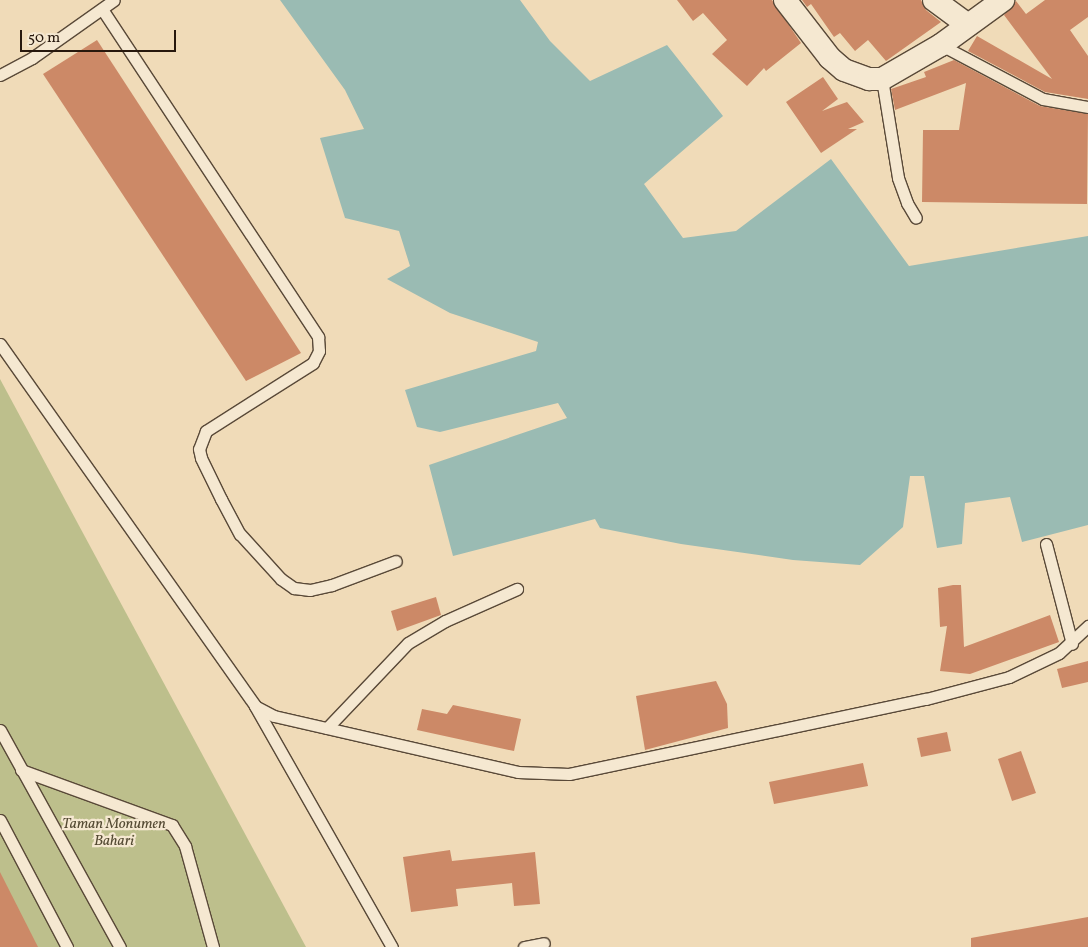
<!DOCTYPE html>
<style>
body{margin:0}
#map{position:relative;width:1088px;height:947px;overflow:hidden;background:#f0dbb8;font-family:Vollkorn,serif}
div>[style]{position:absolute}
.green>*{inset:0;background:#bdbf8c}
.water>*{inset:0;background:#9abbb3}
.building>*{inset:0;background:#cc8967}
.roads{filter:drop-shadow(1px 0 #594938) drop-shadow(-1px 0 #594938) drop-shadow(0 1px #594938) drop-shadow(0 -1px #594938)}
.lane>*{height:11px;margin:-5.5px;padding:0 5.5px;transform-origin:5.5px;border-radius:5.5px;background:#f5e8d1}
.street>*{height:22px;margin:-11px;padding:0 11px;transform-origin:11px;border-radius:11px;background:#f5e8d1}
span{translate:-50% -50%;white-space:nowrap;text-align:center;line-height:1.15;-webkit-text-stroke:4.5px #f5e8d1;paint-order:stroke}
.park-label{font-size:15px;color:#544a33;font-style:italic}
.scale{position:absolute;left:20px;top:30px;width:156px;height:22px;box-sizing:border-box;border:2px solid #27180d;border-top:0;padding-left:6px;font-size:15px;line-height:18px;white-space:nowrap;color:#27180d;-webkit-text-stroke:4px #f5e8d1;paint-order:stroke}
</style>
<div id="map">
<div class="green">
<div style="clip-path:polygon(0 379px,306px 947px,0 947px)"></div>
</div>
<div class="water">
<div style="clip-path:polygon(280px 0,520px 0,550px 41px,590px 81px,667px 45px,723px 116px,644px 184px,683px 238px,736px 231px,831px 159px,909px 266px,1088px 236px,1088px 525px,1022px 542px,1010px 497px,965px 503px,962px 544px,937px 548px,924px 476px,910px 476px,903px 527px,860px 565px,793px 560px,681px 544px,600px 528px,595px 519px,453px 556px,429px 465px,567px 418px,558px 403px,440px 432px,417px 427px,405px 390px,536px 351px,538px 342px,450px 313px,387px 279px,410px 266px,399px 231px,345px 218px,320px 138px,364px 129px,345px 90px)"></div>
</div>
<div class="building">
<div style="clip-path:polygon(677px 0,772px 0,801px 43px,766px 71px,764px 68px,747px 86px,712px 54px,727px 40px,703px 13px,693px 21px)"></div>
<div style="clip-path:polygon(802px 0,921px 0,926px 10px,941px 22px,886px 61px,868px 40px,855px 51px,840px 33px,834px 37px,811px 4px,807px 7px)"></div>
<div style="clip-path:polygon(1045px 0,1088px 0,1088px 17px,1070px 30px,1088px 56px,1088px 99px,1045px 92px,968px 51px,977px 36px,1052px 79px,1004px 15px,1016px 1px,1026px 14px)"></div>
<div style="clip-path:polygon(97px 40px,301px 353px,246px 381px,43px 74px)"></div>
<div style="clip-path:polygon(954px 60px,1040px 106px,1088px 114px,1087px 204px,922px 202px,923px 130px,959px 130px,966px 83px,895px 110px,891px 89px,926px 77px,924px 72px)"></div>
<div style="clip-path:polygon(823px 77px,838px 99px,822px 111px,847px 102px,864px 122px,848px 129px,857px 129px,821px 153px,786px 102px)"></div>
<div style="clip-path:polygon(953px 585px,961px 585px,964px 647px,1050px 615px,1059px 642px,970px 674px,940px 671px,947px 626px,940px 627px,938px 588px)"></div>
<div style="clip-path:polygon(436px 597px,441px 615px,397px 631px,391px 611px)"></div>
<div style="clip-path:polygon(1088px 661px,1088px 682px,1062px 688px,1057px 669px)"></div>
<div style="clip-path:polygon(716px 681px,727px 704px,728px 728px,645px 750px,636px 696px)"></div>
<div style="clip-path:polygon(453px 705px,521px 719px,514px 751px,417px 730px,422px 709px,447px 714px)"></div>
<div style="clip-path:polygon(947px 732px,951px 751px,921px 757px,917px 738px)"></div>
<div style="clip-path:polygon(1021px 751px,1036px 793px,1012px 801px,998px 759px)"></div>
<div style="clip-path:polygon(863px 763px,868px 786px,774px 804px,769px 782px)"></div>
<div style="clip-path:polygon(450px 850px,452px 861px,535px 852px,540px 904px,514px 906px,512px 883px,456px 889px,458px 906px,411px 912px,403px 857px)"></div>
<div style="clip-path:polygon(0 872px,38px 947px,0 947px)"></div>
<div style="clip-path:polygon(1088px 917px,1088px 947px,971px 947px,971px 938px)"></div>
</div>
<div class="roads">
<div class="lane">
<div style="left:102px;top:9px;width:393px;rotate:56.6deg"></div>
<div style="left:318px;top:337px;width:14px;rotate:86deg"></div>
<div style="left:319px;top:351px;width:13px;rotate:117deg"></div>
<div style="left:313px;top:363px;width:127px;rotate:147.6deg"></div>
<div style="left:206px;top:431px;width:19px;rotate:111deg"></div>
<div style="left:199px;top:449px;width:9px;rotate:77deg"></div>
<div style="left:201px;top:458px;width:46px;rotate:64deg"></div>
<div style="left:221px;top:499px;width:40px;rotate:62deg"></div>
<div style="left:240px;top:534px;width:61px;rotate:47.7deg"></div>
<div style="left:281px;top:579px;width:16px;rotate:35deg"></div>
<div style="left:294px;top:588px;width:16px;rotate:7deg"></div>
<div style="left:310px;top:590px;width:23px;rotate:-13deg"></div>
<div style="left:332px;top:585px;width:68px;rotate:-20.6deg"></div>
<div style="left:941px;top:45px;width:115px;rotate:27.9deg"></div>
<div style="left:1043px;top:99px;width:46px;rotate:10.1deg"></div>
<div style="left:0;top:75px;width:36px;rotate:-28deg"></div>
<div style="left:32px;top:58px;width:100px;rotate:-35.3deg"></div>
<div style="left:882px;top:79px;width:100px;rotate:80.8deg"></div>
<div style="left:898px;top:178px;width:27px;rotate:70deg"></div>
<div style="left:907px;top:203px;width:17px;rotate:59deg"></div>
<div style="left:0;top:344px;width:443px;rotate:54.8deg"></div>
<div style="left:255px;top:706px;width:21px;rotate:28deg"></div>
<div style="left:274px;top:716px;width:250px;rotate:12.9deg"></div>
<div style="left:518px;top:772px;width:51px;rotate:2.2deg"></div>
<div style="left:569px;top:774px;width:365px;rotate:-11.9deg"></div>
<div style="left:926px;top:699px;width:86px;rotate:-14.8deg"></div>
<div style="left:1009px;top:677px;width:55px;rotate:-25.6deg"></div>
<div style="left:1059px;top:653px;width:40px;rotate:-43deg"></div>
<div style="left:1046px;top:544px;width:103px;rotate:75.4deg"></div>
<div style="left:255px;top:706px;width:277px;rotate:60.4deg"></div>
<div style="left:327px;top:728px;width:117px;rotate:-46.4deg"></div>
<div style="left:408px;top:643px;width:43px;rotate:-30.7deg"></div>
<div style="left:445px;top:621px;width:79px;rotate:-24deg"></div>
<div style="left:0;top:730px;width:248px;rotate:61.1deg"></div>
<div style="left:21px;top:770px;width:161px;rotate:20deg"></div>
<div style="left:172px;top:825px;width:25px;rotate:58deg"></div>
<div style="left:185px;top:846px;width:105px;rotate:74.5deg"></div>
<div style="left:0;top:820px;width:144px;rotate:62.2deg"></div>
<div style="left:524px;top:947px;width:20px;rotate:-11deg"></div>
</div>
<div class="street">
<div style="left:785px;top:0;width:73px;rotate:52.2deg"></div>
<div style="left:830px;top:58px;width:18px;rotate:41deg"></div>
<div style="left:844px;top:70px;width:27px;rotate:20deg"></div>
<div style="left:869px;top:79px;width:13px"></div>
<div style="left:882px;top:79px;width:68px;rotate:-30deg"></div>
<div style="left:941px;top:45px;width:77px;rotate:-36deg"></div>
<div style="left:934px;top:0;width:42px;rotate:36.3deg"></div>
</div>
</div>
<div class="park-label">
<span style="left:114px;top:833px">Taman Monumen<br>Bahari</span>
</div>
<div class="scale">50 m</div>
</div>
